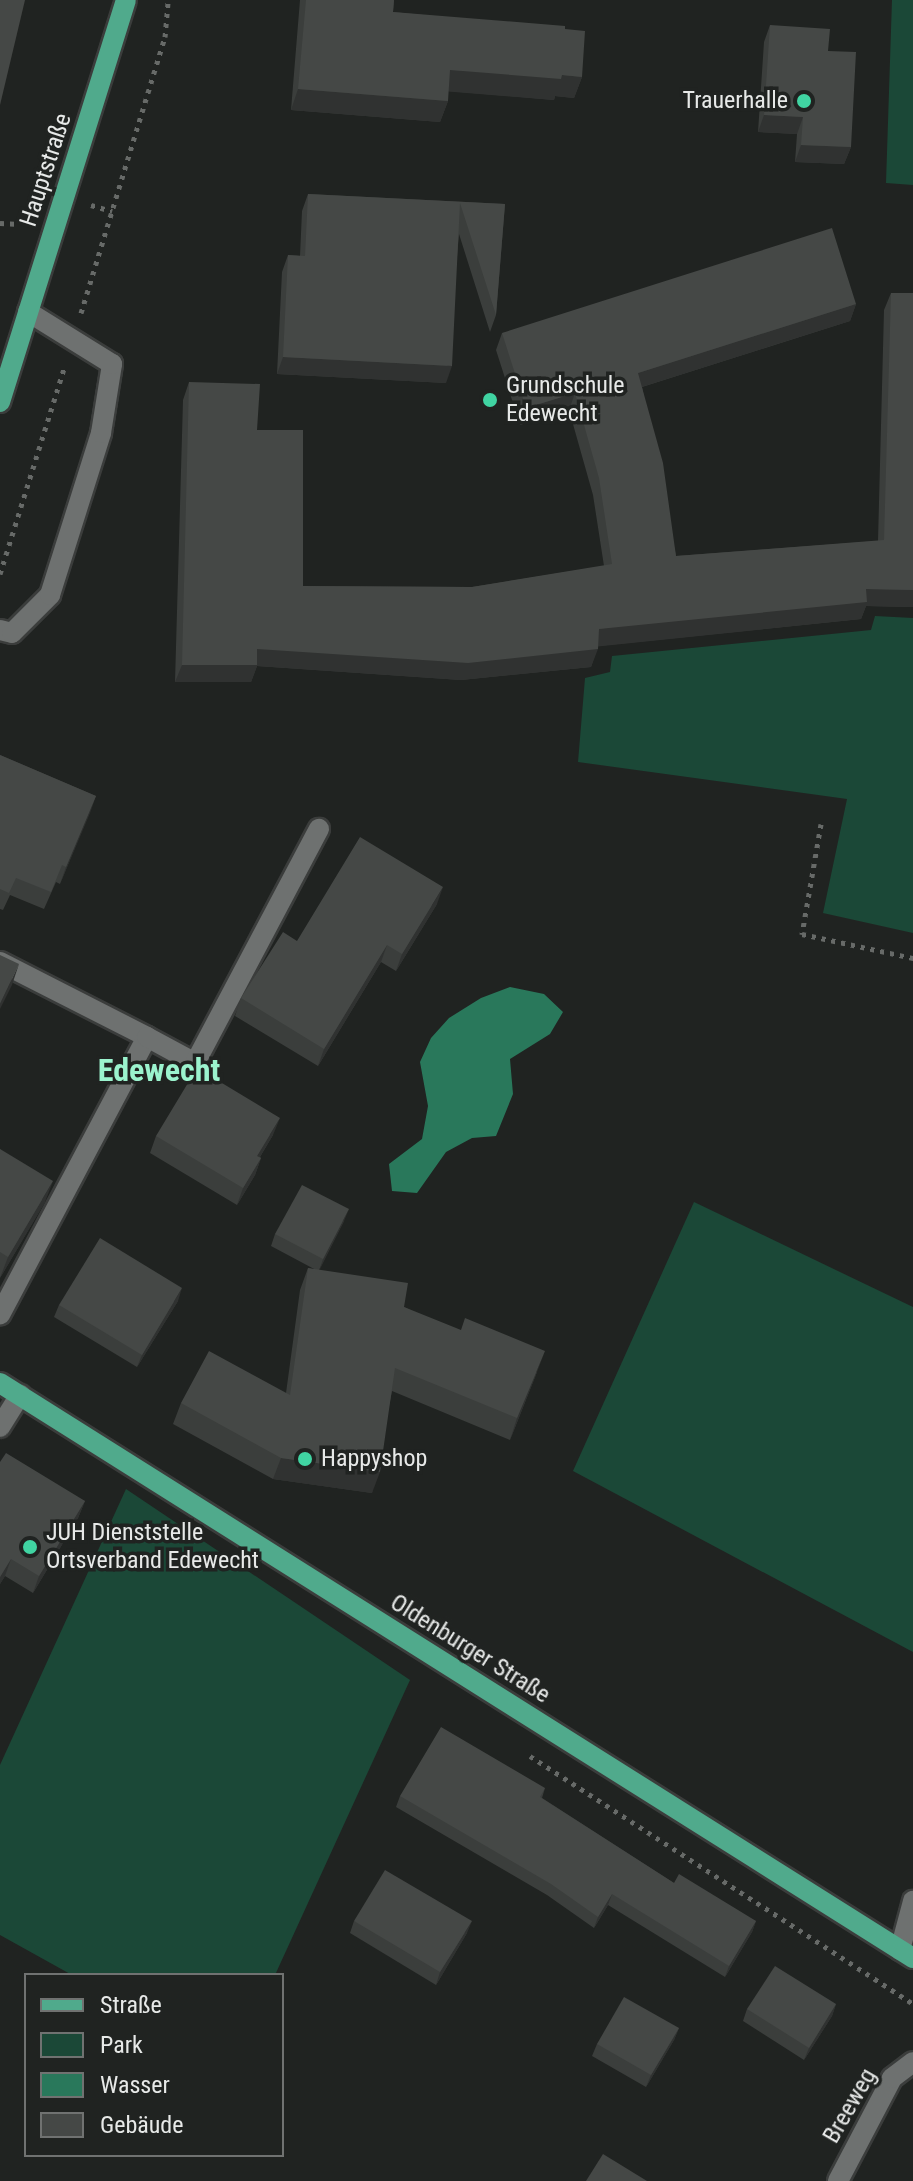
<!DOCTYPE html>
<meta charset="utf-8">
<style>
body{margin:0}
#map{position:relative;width:913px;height:2181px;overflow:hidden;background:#202321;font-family:"Roboto Condensed",sans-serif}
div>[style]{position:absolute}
.green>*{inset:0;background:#1b4837}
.water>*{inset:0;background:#29785b}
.path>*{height:5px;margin-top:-2.5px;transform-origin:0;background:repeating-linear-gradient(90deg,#676a68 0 4px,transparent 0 10px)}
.roads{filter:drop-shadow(2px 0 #3b3d3c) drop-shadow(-2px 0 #3b3d3c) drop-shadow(0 2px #3b3d3c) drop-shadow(0 -2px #3b3d3c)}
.minor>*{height:20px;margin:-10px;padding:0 10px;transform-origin:10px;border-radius:10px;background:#6e7170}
.major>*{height:20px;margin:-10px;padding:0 10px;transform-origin:10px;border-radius:10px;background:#50aa8c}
.wall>*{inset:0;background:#3b3e3c}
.shaded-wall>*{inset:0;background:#303231}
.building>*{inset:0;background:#454846}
.dots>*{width:22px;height:22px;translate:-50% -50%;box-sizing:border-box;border:4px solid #202321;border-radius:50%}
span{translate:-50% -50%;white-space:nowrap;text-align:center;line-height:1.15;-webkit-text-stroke:7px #202321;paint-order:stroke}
.poi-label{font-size:24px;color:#e7e9e8}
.right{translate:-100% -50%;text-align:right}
.left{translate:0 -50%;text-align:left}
.street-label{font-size:24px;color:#e7e9e8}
.district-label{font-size:32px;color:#9bf3ce;font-weight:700}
.legend{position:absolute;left:24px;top:1973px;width:260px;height:184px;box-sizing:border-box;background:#202321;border:2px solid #707271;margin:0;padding:10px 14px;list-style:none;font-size:24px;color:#e7e9e8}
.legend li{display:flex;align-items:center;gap:16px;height:40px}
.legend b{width:40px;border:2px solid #707271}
</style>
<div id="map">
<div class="green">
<div style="clip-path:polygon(892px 0,913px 0,913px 185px,886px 183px)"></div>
<div style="clip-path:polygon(875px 616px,913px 618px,913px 933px,823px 913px,847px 799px,578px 762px,585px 678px,610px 672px,612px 656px,871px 630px)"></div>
<div style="clip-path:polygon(694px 1202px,913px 1307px,913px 1652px,573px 1471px)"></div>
<div style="clip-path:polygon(126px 1489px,410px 1680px,275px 1975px,72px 1975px,0 1935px,0 1765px)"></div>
</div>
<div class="water">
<div style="clip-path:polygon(510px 987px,544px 994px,563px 1012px,550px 1034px,510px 1059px,513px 1094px,496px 1136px,472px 1138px,446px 1152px,417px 1193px,392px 1191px,389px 1164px,422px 1139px,428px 1106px,420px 1062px,431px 1038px,449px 1018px,481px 998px)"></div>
</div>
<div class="path">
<div style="left:91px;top:205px;width:22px;rotate:16deg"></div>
<div style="left:0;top:223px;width:20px;rotate:3deg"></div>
<div style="left:81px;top:313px;width:288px;rotate:-73.1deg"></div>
<div style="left:165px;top:37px;width:37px;rotate:-85deg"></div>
<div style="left:0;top:574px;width:215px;rotate:-72.7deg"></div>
<div style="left:821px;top:824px;width:112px;rotate:99.8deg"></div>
<div style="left:802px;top:934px;width:114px;rotate:12.2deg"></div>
<div style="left:530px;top:1756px;width:456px;rotate:32.9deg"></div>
</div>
<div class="roads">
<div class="minor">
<div style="left:0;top:630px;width:12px;rotate:14deg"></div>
<div style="left:12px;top:633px;width:54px;rotate:-45deg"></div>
<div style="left:50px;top:595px;width:170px;rotate:-72.5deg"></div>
<div style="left:101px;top:433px;width:70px;rotate:-80.9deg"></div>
<div style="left:112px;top:364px;width:99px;rotate:-148.2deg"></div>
<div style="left:0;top:962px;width:165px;rotate:27deg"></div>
<div style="left:147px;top:1037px;width:314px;rotate:117.9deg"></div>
<div style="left:147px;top:1037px;width:55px;rotate:28.4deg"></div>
<div style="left:195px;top:1063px;width:265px;rotate:-62.1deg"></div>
<div style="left:0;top:1427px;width:38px;rotate:-58deg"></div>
<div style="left:900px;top:1950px;width:51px;rotate:-75.1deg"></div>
<div style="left:838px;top:2181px;width:116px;rotate:-62.3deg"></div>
<div style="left:892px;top:2078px;width:26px;rotate:-37deg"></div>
</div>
<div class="major">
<div style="left:0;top:402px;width:421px;rotate:-72.6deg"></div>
<div style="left:0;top:1383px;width:1079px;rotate:32.2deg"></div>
</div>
</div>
<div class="wall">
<div style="clip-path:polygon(300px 0,394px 0,393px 12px,565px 29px,582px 77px,574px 98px,555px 96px,554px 100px,448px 91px,448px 101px,440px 122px,291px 110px)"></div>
<div style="clip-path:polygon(770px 25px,828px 51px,851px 147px,844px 164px,795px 162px,797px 134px,758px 132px,764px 42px)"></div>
<div style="clip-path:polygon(308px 194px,505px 204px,496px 315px,490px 332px,459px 234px,446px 383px,277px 374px,282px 272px,288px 255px,300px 256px,302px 211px)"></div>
<div style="clip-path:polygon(891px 293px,913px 293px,913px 607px,866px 606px,861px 619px,598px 646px,591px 667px,461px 680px,257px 666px,251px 682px,175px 682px,183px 400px,189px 382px,257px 430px,303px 586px,472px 587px,604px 566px,593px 495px,569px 410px,520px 425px,496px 350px,502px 333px,856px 304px,850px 321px,642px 387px,676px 556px,878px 541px,884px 310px)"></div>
<div style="clip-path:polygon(0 755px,96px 796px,60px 884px,56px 882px,44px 909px,10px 895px,3px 910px,0 909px)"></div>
<div style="clip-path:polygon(437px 904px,396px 971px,381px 962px,318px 1066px,235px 1016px,241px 998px,297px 941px)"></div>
<div style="clip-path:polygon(273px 1135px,260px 1157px,261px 1158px,255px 1175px,237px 1205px,150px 1153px,156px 1136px)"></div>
<div style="clip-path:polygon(0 1149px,45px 1202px,0 1278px)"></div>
<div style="clip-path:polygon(344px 1221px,319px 1270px,404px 1307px,537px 1372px,510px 1440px,392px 1391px,372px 1493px,273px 1479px,173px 1424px,181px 1403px,286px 1393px,300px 1290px,308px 1268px,316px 1270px,271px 1246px,275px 1234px)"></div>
<div style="clip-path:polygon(178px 1301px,137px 1367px,54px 1317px,59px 1305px)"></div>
<div style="clip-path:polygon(0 1462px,85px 1501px,78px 1518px,33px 1593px,5px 1576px,0 1584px)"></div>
<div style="clip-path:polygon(545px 1788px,542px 1798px,674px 1883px,756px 1921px,752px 1932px,725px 1977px,608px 1905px,594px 1928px,547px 1895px,396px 1807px,400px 1796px)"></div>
<div style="clip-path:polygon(354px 1921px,467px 1933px,436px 1985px,350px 1933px)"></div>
<div style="clip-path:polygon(836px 2004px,832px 2016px,804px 2060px,743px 2021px,747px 2009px)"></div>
<div style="clip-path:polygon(679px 2028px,674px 2040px,646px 2087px,592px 2056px,597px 2044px)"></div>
</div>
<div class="shaded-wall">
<div style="clip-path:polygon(450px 70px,562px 75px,582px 77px,574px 98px,555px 96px,554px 100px,442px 91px)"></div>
<div style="clip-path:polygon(298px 89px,448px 101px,440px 122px,291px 110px)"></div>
<div style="clip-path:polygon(764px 115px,803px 117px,797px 134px,758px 132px)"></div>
<div style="clip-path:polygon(801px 145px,851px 147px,844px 164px,795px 162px)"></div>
<div style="clip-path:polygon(856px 304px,850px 321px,632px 390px,638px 373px)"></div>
<div style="clip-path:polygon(283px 357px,452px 366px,446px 383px,277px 374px)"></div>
<div style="clip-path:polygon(575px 393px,569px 410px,520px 425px,526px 408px)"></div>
<div style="clip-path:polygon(866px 589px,913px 590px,913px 607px,866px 606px,861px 619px,593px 647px,599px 629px)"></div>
<div style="clip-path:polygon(257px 649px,598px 649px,591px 667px,461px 680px,257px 666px,251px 682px,175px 682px,182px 665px)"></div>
<div style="clip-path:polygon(96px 796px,90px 813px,60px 884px,66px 867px)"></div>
<div style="clip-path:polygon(443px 887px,437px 904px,396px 971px,402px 954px)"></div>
<div style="clip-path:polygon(387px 945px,381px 962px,318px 1066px,324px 1049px)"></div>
<div style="clip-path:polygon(19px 964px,12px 985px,0 1009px,0 1004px)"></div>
<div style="clip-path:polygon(280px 1118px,273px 1135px,250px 1173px,257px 1156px)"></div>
<div style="clip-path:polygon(261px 1158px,255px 1175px,237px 1205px,243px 1188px)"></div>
<div style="clip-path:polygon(53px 1181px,45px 1202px,0 1278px,8px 1257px)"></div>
<div style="clip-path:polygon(349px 1209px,344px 1221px,319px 1271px,323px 1259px)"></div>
<div style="clip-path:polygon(182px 1288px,178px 1301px,137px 1367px,142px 1355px)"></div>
<div style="clip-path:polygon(545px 1351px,537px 1372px,510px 1440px,517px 1418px)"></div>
<div style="clip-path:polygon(281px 1458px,380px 1472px,372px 1493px,273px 1479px)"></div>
<div style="clip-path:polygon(85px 1501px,78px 1518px,33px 1593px,39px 1576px)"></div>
<div style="clip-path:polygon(11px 1559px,5px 1576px,0 1584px,0 1577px)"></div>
<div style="clip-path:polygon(612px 1894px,608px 1905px,594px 1928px,598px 1917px)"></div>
<div style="clip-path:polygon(472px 1921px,467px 1933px,436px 1985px,440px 1972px)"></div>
<div style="clip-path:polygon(756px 1921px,752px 1932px,725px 1977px,729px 1966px)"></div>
<div style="clip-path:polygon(836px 2004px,832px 2016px,804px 2060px,809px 2048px)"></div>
<div style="clip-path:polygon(679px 2028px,674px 2040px,646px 2087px,651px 2075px)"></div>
</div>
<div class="building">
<div style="clip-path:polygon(0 0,25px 0,0 105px)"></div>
<div style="clip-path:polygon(306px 0,394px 0,393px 12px,565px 26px,565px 29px,585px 31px,582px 77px,562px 75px,561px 79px,450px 70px,448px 101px,298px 89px)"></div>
<div style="clip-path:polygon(770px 25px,830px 29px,828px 51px,856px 52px,851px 147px,801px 145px,803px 117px,764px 115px)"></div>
<div style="clip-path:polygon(308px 194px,505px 204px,496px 315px,460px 203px,452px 366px,283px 357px,288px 255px,305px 256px)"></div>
<div style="clip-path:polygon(832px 228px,856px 304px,638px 373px,663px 463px,676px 556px,884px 540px,891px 293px,913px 293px,913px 590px,866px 589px,867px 602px,599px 629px,598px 649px,468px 663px,257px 649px,257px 665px,182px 665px,189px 382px,260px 384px,257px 430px,303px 430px,303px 586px,472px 587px,612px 564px,599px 478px,575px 393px,526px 408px,502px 333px)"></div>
<div style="clip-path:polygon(0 755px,96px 796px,66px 867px,62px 865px,51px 892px,16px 878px,9px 893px,0 889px)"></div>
<div style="clip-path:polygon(360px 837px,443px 887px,402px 954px,387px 945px,324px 1049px,241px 998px,283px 932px,297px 941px)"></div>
<div style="clip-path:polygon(0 955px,19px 964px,0 1004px)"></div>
<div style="clip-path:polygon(197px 1068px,280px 1118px,257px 1156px,261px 1158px,243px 1188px,156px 1136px)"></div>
<div style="clip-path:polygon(0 1149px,53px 1181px,8px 1257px,0 1252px)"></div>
<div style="clip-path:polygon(302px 1185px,349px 1209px,323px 1259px,275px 1234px)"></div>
<div style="clip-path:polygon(100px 1238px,182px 1288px,142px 1355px,59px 1305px)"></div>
<div style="clip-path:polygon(308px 1268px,408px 1283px,404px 1307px,461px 1330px,465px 1318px,545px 1351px,517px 1418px,395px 1368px,380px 1472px,281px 1458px,181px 1403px,209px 1351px,290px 1395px)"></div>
<div style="clip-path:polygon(6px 1453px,85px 1501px,39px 1576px,11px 1559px,0 1577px,0 1462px)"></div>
<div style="clip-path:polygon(441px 1727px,545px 1788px,540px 1797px,674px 1883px,679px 1874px,756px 1921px,729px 1966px,612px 1894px,598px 1917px,551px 1884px,400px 1796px)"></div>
<div style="clip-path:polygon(385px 1870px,472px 1921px,440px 1972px,354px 1921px)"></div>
<div style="clip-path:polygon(775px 1966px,836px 2004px,809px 2048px,747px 2009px)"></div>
<div style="clip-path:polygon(624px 1997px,679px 2028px,651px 2075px,597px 2044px)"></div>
<div style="clip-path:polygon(603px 2154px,647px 2181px,586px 2181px)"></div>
</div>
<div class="dots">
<div style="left:804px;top:101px;background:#40d4a2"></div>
<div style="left:490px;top:400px;background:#40d4a2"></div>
<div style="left:305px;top:1459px;background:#40d4a2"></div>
<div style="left:30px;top:1547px;background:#40d4a2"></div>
</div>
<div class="poi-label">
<span class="right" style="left:788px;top:101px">Trauerhalle</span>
<span class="left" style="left:506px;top:400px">Grundschule<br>Edewecht</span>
<span class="left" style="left:321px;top:1459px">Happyshop</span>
<span class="left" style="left:46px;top:1547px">JUH Dienststelle<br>Ortsverband Edewecht</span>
</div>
<div class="street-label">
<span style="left:46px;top:170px;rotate:-72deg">Hauptstraße</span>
<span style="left:470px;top:1649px;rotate:32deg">Oldenburger Straße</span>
<span style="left:850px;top:2106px;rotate:-60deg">Breeweg</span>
</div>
<div class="district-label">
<span style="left:159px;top:1070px">Edewecht</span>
</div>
<ul class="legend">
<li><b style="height:10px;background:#50aa8c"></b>Straße</li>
<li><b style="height:22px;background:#1b4837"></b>Park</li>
<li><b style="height:22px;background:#29785b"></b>Wasser</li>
<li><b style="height:22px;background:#454846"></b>Gebäude</li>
</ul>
</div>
